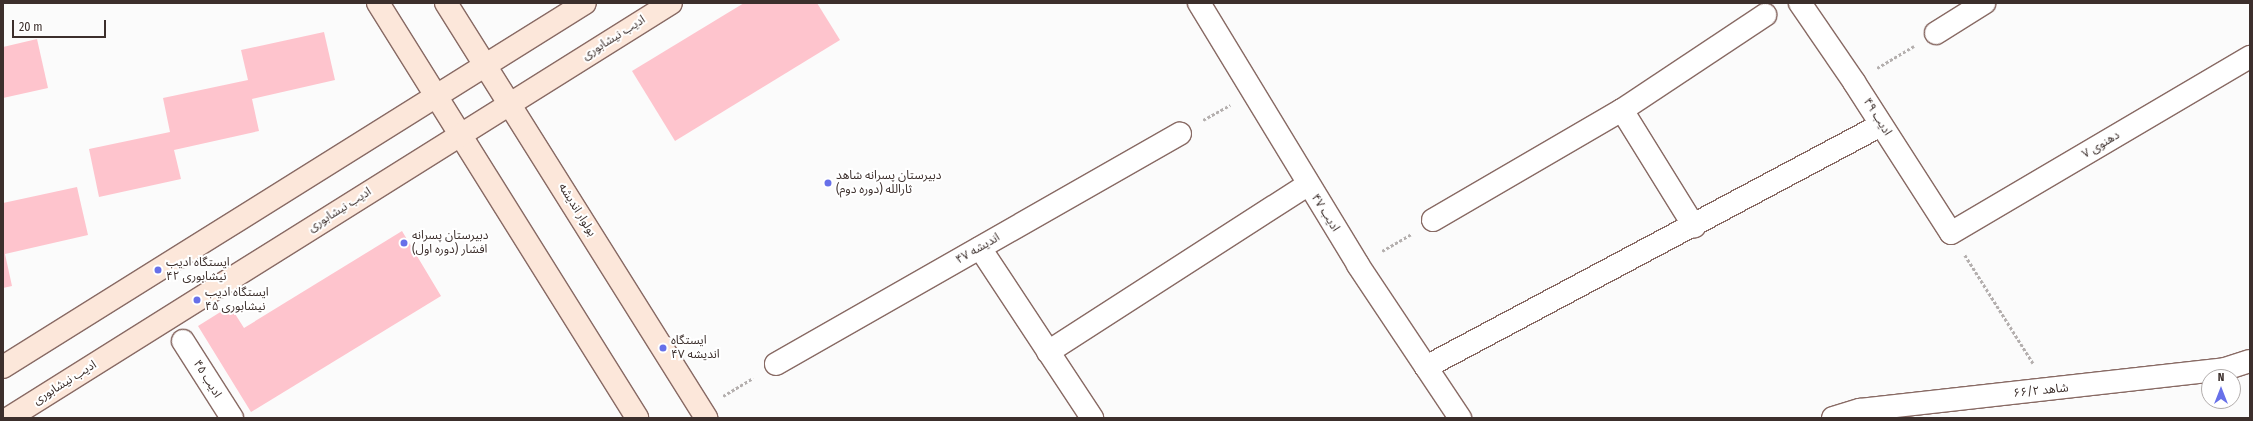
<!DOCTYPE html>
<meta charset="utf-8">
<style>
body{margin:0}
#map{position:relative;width:2253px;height:421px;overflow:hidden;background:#fbfbfb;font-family:"Fira Sans Condensed","Noto Sans Arabic",sans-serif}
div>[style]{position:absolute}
.building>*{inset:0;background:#fec4cd}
.path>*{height:2.5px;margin-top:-1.25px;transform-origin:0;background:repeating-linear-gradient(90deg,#b4afae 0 3px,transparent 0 5px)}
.roads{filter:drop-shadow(1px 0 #886a64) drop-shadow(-1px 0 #886a64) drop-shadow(0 1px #886a64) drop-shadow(0 -1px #886a64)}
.street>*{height:22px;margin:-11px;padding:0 11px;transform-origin:11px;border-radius:11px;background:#fff}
.secondary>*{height:22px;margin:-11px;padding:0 11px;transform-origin:11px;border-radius:11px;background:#fce7da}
.dots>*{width:11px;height:11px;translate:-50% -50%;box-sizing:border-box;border:2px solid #fff;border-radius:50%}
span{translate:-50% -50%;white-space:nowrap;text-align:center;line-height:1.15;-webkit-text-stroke:4px #fff;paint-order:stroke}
.street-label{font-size:12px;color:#3c2f2c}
.poi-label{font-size:12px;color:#3c2f2c}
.left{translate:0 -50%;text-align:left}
.frame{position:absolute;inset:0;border:4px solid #3c2f2c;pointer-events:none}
.north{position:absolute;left:2201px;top:369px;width:40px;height:40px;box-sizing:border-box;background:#fff;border:1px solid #b1acab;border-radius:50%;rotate:0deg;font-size:11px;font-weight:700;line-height:16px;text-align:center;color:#3c2f2c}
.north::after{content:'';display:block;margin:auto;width:14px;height:18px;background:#6770e9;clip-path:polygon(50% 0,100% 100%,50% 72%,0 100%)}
.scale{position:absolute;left:12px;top:20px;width:94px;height:18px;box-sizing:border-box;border:2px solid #3c2f2c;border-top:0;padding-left:5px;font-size:12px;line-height:14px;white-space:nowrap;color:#3c2f2c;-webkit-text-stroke:3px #fff;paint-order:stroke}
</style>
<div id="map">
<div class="building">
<div style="clip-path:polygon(744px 3px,817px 3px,840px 40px,675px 141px,632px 71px)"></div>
<div style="clip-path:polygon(324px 32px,335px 80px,252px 99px,259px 131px,174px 150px,181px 179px,99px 197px,89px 149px,170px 132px,163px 98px,248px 80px,241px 50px)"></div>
<div style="clip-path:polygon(37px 39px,48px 88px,3px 98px,3px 47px)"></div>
<div style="clip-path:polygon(77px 187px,88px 235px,5px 254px,12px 286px,3px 288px,3px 203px)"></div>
<div style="clip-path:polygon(402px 231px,441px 296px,251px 412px,198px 326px,230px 306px,244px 328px)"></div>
</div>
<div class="path">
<div style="left:1877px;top:68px;width:43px;rotate:-30.7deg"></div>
<div style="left:1203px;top:120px;width:31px;rotate:-29deg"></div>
<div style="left:1382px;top:251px;width:34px;rotate:-30deg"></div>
<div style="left:1965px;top:255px;width:128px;rotate:57.8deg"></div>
<div style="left:723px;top:396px;width:35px;rotate:-31deg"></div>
</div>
<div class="roads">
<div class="street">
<div style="left:1199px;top:3px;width:306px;rotate:58.7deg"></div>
<div style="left:1358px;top:265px;width:184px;rotate:56.3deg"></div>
<div style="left:1800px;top:3px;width:96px;rotate:55.6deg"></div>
<div style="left:1854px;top:82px;width:179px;rotate:57.3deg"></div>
<div style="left:1951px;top:233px;width:347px;rotate:-30.5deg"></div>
<div style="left:1936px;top:33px;width:57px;rotate:-32deg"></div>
<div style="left:1622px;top:110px;width:137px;rotate:58.2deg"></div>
<div style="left:1433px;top:220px;width:219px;rotate:-30.2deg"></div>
<div style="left:1622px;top:110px;width:172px;rotate:-33.6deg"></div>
<div style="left:980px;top:248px;width:204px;rotate:56.6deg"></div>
<div style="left:183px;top:341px;width:91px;rotate:57.5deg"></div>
<div style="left:1048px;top:352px;width:308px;rotate:-32.8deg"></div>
<div style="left:776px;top:364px;width:465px;rotate:-29.7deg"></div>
<div style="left:1426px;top:367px;width:515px;rotate:-28.01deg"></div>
<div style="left:1833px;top:418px;width:28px;rotate:-17deg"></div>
<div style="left:1860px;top:410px;width:367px;rotate:-6.4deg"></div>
<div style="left:2225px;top:369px;width:26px;rotate:-18deg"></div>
</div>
<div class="secondary">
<div style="left:378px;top:3px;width:489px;rotate:58deg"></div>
<div style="left:446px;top:3px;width:490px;rotate:57.9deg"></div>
<div style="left:3px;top:367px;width:686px;rotate:-32.02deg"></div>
<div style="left:9px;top:418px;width:781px;rotate:-32.08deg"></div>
</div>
</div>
<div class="dots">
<div style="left:828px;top:183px;background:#6770e9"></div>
<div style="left:404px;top:243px;background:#6770e9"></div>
<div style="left:158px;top:270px;background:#6770e9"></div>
<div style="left:197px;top:300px;background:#6770e9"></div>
<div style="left:663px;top:348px;background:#6770e9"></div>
</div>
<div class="street-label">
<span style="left:614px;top:38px;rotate:-32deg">ادیب نیشابوری</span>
<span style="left:1877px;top:117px;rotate:58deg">ادیب ۴۹</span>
<span style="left:2101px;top:145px;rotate:-31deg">دهنوی ۷</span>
<span style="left:340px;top:210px;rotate:-32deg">ادیب نیشابوری</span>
<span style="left:577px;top:210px;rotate:58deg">بولوار اندیشه</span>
<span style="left:1325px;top:213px;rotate:58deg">ادیب ۴۷</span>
<span style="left:978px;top:249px;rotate:-30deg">اندیشه ۴۷</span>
<span style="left:207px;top:379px;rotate:58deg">ادیب ۴۵</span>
<span style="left:65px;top:383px;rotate:-32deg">ادیب نیشابوری</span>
<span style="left:2041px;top:391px;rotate:-6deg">شاهد ۶۶/۲</span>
</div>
<div class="poi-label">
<span class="left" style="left:836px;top:183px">دبیرستان پسرانه شاهد<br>ثارالله (دوره دوم)</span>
<span class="left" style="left:412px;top:243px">دبیرستان پسرانه<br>افشار (دوره اول)</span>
<span class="left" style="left:166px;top:270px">ایستگاه ادیب<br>نیشابوری ۴۲</span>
<span class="left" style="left:205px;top:300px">ایستگاه ادیب<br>نیشابوری ۴۵</span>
<span class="left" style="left:671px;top:348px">ایستگاه<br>اندیشه ۴۷</span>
</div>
<div class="frame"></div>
<div class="north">N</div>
<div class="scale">20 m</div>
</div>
